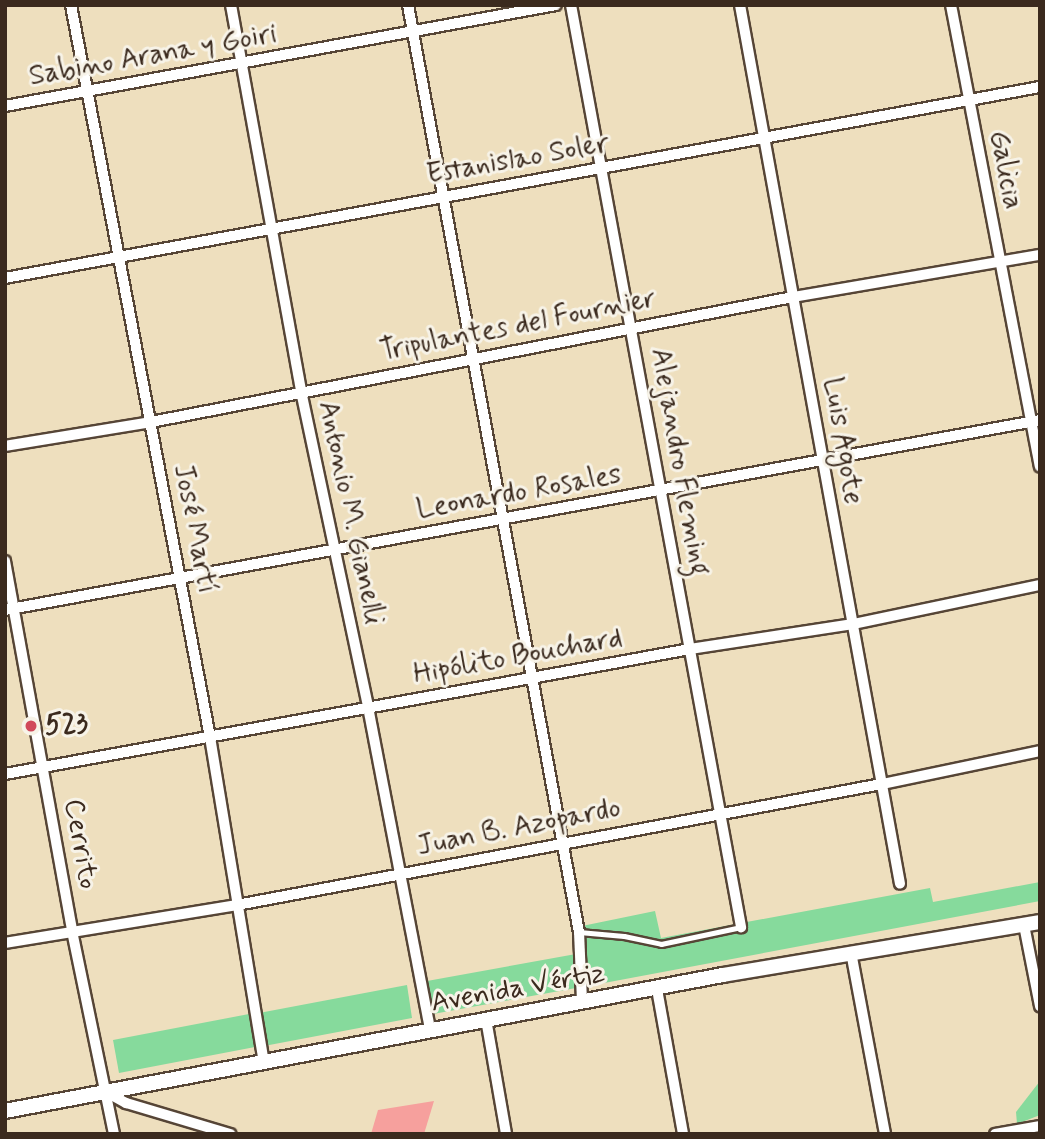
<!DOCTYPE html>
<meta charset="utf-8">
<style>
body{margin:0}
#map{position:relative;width:1045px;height:1139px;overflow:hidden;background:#eedfbe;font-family:Mynerve,sans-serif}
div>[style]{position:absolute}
.green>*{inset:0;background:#86da9c}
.building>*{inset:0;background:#f6a09d}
.roads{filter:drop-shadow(2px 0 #564536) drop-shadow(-2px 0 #564536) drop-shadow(0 2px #564536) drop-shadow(0 -2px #564536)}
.lane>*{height:5px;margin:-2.5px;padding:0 2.5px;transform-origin:2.5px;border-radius:2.5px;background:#fff}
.street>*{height:10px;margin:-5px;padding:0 5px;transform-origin:5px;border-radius:5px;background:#fff}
.secondary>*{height:14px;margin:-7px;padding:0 7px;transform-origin:7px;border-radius:7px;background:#fff}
.dots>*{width:19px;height:19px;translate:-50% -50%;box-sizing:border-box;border:4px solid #f7f3e8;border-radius:50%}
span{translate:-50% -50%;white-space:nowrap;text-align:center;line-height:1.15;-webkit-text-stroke:6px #f7f3e8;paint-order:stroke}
.street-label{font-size:28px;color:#3b2a1e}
.poi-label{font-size:28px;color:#3b2a1e;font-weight:700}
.left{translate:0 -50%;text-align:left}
.frame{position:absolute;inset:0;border:7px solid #3b2a1e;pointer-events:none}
</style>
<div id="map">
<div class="green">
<div style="clip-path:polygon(1040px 882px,1040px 901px,588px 986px,582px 926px,655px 911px,661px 938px,930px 888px,933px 902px)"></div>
<div style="clip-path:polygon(576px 954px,576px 988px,433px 1014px,427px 981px)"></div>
<div style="clip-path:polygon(407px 985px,412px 1018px,264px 1046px,259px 1013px)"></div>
<div style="clip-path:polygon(249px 1014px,255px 1047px,119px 1073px,113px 1040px)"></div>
<div style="clip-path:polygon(1040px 1081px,1040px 1115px,1017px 1124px,1016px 1112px)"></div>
</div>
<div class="building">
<div style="clip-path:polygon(434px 1101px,424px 1134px,371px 1134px,378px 1110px)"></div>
</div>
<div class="roads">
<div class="lane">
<div style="left:579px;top:932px;width:45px;rotate:5.1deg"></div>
<div style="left:624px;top:936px;width:38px;rotate:12deg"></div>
<div style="left:661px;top:944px;width:82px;rotate:-12deg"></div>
</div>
<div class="street">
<div style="left:71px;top:5px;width:745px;rotate:79.25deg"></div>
<div style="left:210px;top:737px;width:329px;rotate:80.6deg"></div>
<div style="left:231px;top:5px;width:392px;rotate:79.7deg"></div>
<div style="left:301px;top:391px;width:323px;rotate:78deg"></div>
<div style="left:368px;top:707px;width:329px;rotate:79.1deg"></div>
<div style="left:408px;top:5px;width:943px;rotate:79.55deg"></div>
<div style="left:579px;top:932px;width:70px;rotate:87.5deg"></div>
<div style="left:571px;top:5px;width:938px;rotate:79.55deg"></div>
<div style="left:740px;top:5px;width:893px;rotate:79.68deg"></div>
<div style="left:951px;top:5px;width:470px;rotate:79.1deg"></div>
<div style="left:5px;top:106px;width:560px;rotate:-10.39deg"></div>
<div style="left:5px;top:278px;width:1052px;rotate:-10.46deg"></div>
<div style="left:5px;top:446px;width:148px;rotate:-9.3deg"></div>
<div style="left:151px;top:422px;width:654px;rotate:-11.02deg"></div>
<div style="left:793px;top:297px;width:251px;rotate:-9.7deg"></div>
<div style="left:5px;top:561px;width:376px;rotate:79.7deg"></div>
<div style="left:72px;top:931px;width:207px;rotate:78.3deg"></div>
<div style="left:5px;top:610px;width:1052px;rotate:-10.4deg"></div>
<div style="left:5px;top:774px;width:696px;rotate:-10.34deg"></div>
<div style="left:690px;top:649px;width:165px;rotate:-8.7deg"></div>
<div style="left:853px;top:624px;width:191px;rotate:-11.8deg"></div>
<div style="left:1024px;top:925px;width:83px;rotate:78.8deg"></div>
<div style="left:5px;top:943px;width:235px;rotate:-9.3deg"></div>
<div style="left:237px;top:905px;width:656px;rotate:-10.63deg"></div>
<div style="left:882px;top:784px;width:161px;rotate:-11.8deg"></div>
<div style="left:851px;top:952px;width:185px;rotate:79.4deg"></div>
<div style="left:657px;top:989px;width:147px;rotate:79.8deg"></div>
<div style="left:486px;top:1019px;width:117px;rotate:80.1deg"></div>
<div style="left:106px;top:1092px;width:23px;rotate:29deg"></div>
<div style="left:126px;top:1103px;width:109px;rotate:16.6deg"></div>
<div style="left:995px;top:1134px;width:46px;rotate:-10.1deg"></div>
</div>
<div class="secondary">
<div style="left:5px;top:1111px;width:731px;rotate:-10.73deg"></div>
<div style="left:723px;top:975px;width:321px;rotate:-9.5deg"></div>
</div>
</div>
<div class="dots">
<div style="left:31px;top:726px;background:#d1495b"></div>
</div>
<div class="street-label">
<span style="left:153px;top:56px;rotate:-10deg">Sabino Arana y Goiri</span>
<span style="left:518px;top:160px;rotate:-10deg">Estanislao Soler</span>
<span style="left:1005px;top:170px;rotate:79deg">Galicia</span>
<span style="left:518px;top:326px;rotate:-11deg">Tripulantes del Fournier</span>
<span style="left:842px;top:441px;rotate:80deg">Luis Agote</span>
<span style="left:679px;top:462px;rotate:80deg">Alejandro Fleming</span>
<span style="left:519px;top:493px;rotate:-10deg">Leonardo Rosales</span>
<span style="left:350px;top:513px;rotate:78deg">Antonio M. Gianelli</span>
<span style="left:194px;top:529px;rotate:79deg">José Martí</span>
<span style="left:518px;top:657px;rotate:-10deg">Hipólito Bouchard</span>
<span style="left:519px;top:828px;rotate:-11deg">Juan B. Azopardo</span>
<span style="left:80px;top:844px;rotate:80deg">Cerrito</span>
<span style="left:518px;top:989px;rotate:-10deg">Avenida Vértiz</span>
</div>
<div class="poi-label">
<span class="left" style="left:45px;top:726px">523</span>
</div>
<div class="frame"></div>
</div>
